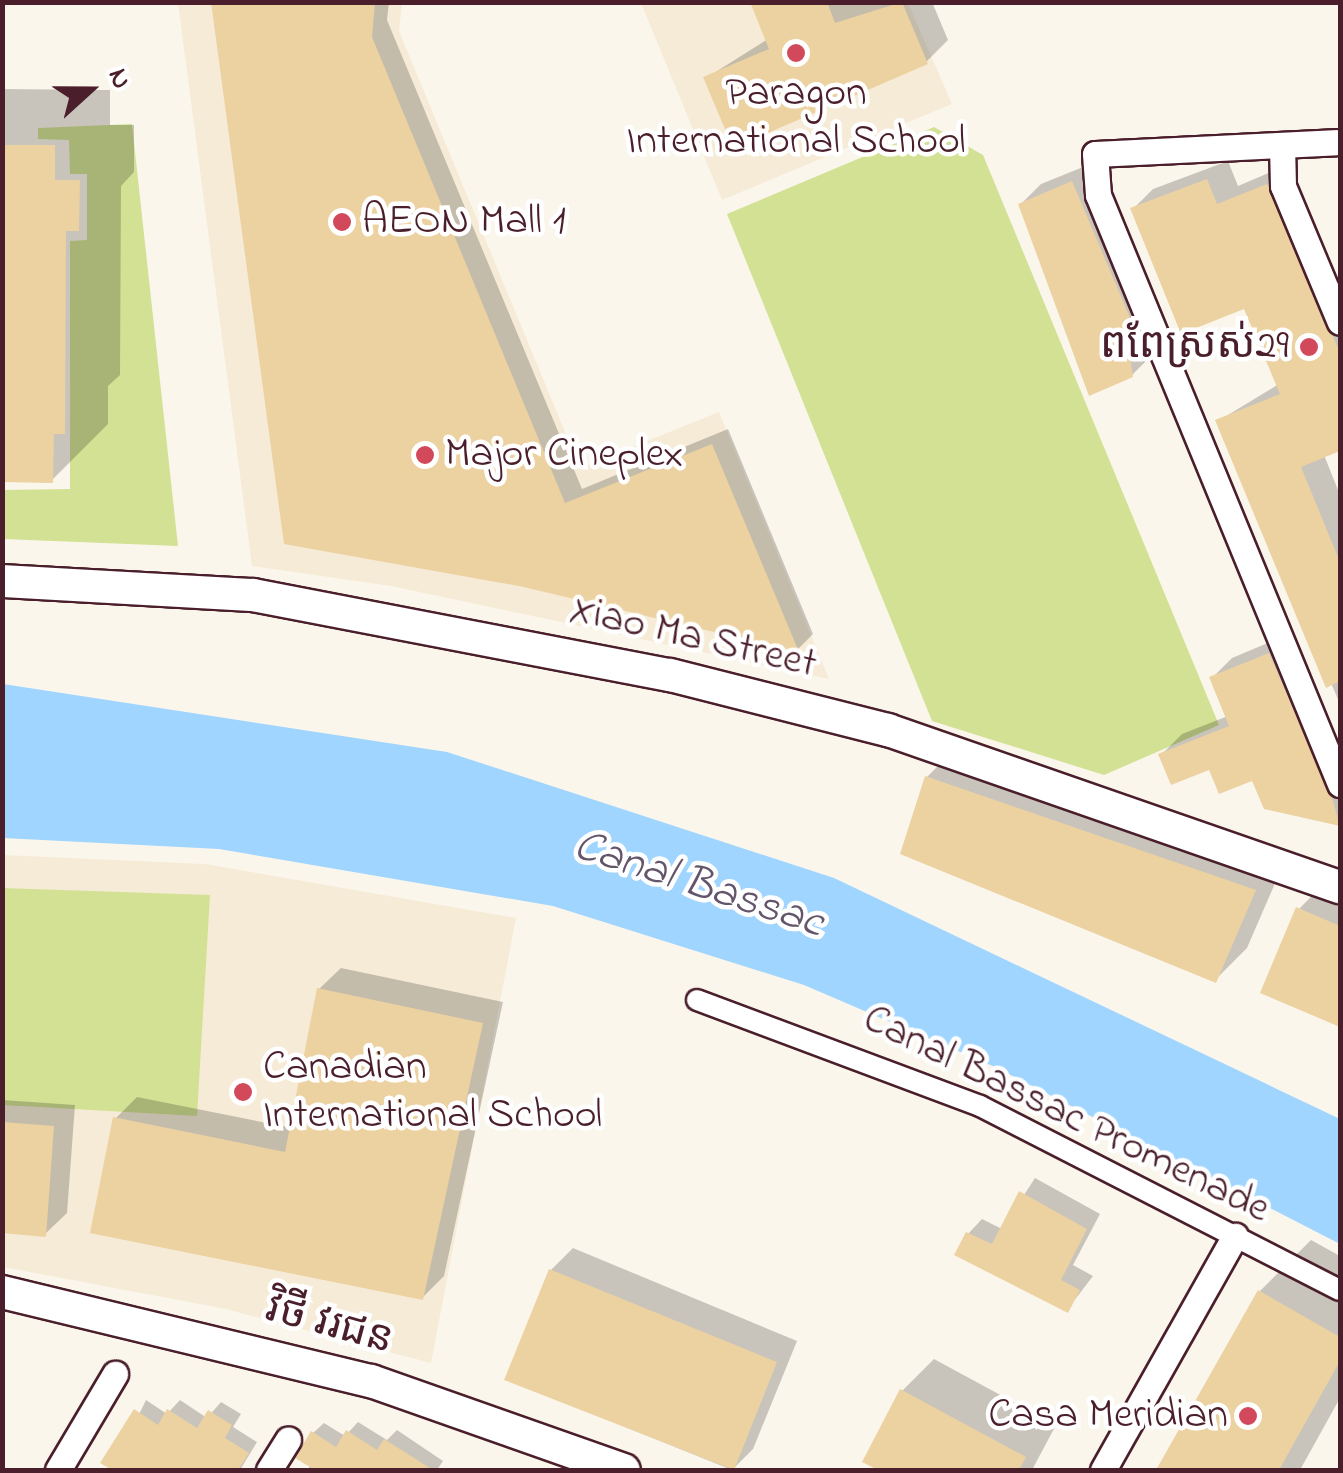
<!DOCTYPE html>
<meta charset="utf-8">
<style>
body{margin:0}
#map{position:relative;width:1343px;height:1473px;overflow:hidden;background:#fbf6ec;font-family:"Indie Flower","Noto Sans Khmer",sans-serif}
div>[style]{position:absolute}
.built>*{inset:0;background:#f6ebd6}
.green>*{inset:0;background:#d3e194}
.water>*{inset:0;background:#9fd5fe}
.shadow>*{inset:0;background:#0003}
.building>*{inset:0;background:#ecd1a1}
.roads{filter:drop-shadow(2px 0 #4a1f2b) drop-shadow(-2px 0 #4a1f2b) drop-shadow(0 2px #4a1f2b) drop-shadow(0 -2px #4a1f2b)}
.pedestrian>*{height:20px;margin:-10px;padding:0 10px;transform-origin:10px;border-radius:10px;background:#fff}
.minor>*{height:25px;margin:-12.5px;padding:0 12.5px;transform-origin:12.5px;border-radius:12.5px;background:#fff}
.tertiary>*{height:32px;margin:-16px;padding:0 16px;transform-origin:16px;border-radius:16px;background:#fff}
.dots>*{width:28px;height:28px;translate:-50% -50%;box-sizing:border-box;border:5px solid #fff;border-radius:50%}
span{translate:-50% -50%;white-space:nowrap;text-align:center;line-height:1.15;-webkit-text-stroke:9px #fff;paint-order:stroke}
.poi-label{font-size:42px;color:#4a1f2b}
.left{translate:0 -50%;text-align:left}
.right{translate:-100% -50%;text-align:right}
.street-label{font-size:42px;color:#4a1f2b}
.water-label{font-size:45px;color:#64566a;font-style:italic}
.frame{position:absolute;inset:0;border:5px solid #4a1f2b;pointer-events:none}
.north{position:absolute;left:40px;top:40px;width:100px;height:100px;-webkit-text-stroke:8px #fff;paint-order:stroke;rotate:69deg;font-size:28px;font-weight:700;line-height:40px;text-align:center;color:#4a1f2b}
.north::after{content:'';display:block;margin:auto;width:35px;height:45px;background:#4a1f2b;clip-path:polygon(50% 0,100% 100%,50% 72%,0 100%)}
</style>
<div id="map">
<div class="built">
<div style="clip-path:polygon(178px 3px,402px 3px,399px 31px,580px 468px,719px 412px,829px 679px,391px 586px,252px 566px)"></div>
<div style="clip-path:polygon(641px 3px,908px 3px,952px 104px,722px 200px)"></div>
<div style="clip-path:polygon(3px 855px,205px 864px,516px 918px,431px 1363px,226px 1309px,3px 1267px)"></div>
</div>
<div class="green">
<div style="clip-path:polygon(132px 124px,178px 546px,3px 539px,3px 490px,70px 489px,70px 241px,87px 240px,87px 174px,70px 174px,69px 140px,38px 139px,38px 128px)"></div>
<div style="clip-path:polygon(934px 127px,983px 155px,1219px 725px,1104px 775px,932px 721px,727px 214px)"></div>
<div style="clip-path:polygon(2px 888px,210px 895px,197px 1116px,3px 1105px)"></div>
</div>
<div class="water">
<div style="clip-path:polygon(3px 684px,447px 752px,834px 878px,1340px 1119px,1340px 1244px,995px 1067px,804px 985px,553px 906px,219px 849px,3px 838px)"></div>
</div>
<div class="shadow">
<div style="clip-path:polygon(214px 2px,389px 2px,387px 20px,582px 489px,728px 429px,813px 634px,798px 649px,520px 584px)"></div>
<div style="clip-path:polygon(752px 2px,932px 2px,948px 40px,926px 62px,706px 78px,768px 39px)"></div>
<div style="clip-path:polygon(2px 89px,110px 90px,110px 125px,134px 125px,134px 172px,121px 186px,120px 375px,108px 386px,108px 424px,52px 480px,2px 479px)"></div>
<div style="clip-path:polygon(1228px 161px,1238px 186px,1287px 165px,1340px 288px,1340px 448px,1324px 455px,1340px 495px,1340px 704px,1218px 421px,1279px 384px,1245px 305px,1133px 209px,1153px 189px)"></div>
<div style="clip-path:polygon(1093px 163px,1153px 354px,1132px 375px,1021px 204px,1041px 184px)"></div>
<div style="clip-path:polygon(1289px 634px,1340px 753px,1340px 824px,1265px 807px,1253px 778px,1161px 755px,1182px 734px,1228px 716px,1212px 678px,1232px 658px)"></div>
<div style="clip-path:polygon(959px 745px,1286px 858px,1247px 948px,1215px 980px,927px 777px)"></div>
<div style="clip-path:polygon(1340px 867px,1340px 1024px,1264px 992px,1299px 909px)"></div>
<div style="clip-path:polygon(341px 968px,503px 1002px,444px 1276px,423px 1297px,115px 1119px,137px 1097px,292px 1128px,319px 989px)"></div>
<div style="clip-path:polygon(2px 1100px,75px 1105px,67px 1213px,45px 1234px,2px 1231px)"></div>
<div style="clip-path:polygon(1035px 1178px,1100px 1214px,1073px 1265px,1093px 1276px,1067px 1310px,968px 1234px,982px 1219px,1002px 1229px)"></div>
<div style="clip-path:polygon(1311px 1240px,1340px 1256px,1340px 1398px,1300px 1470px,1159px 1470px,1260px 1291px)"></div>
<div style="clip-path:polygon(573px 1248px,797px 1341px,753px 1449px,732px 1470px,507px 1379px,551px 1270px)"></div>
<div style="clip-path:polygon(934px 1359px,1056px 1425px,1032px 1470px,883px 1470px,865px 1461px,902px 1391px)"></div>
<div style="clip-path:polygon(146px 1400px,167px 1414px,180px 1400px,207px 1418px,221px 1402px,241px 1414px,233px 1427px,257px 1442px,240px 1470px,112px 1470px)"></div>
<div style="clip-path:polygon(358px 1422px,387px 1440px,397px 1430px,443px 1461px,437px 1470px,309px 1470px,313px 1433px,324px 1423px,345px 1436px)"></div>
</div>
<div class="building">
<div style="clip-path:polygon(211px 2px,375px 2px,372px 37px,565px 503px,712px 444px,799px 652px,519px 586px,284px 544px)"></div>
<div style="clip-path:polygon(750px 2px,827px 2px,835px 23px,902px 2px,928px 64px,733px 148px,703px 77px,769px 49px)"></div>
<div style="clip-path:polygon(2px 145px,55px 145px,55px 180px,80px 180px,79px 231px,66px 231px,65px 434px,54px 434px,53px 483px,2px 482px)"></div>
<div style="clip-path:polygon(1207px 179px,1217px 204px,1267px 184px,1340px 353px,1340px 451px,1301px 467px,1340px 562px,1340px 681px,1326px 688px,1215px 420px,1280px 394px,1244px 309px,1181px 334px,1130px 208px)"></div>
<div style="clip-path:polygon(1072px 181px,1139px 339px,1128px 344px,1133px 377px,1089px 396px,1018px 204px)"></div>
<div style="clip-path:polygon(1269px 653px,1332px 798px,1340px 826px,1264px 809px,1252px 781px,1219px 794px,1209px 770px,1171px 785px,1158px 754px,1229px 726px,1209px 677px)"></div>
<div style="clip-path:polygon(925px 776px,1256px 890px,1216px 983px,900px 854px)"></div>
<div style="clip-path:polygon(1296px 907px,1340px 926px,1340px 1027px,1260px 993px)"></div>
<div style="clip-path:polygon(317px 988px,483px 1023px,423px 1300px,90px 1233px,113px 1117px,285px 1152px)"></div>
<div style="clip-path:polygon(2px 1122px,54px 1126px,46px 1237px,2px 1233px)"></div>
<div style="clip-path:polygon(1019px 1191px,1087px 1229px,1061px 1280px,1080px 1290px,1068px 1313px,954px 1255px,966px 1232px,992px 1244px)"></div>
<div style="clip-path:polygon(549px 1269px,777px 1362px,734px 1470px,504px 1380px)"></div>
<div style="clip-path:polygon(1258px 1290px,1340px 1337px,1340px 1361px,1279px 1470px,1156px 1470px)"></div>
<div style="clip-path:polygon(900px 1389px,1026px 1457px,1019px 1470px,878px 1470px,862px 1462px)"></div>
<div style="clip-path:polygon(134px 1409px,158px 1425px,167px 1409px,197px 1428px,208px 1410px,232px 1425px,225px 1438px,249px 1453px,238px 1470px,112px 1470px,100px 1463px)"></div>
<div style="clip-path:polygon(346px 1430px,377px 1450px,384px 1439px,433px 1470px,315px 1470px,295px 1458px,311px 1431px,336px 1447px)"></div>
</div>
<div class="roads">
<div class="pedestrian">
<div style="left:697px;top:1000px;width:302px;rotate:20.5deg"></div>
<div style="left:980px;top:1106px;width:404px;rotate:27.1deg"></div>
</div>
<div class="minor">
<div style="left:1340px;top:142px;width:245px;rotate:177.2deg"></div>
<div style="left:1095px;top:154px;width:41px;rotate:85.8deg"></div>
<div style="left:1098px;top:195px;width:637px;rotate:67.66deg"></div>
<div style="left:1282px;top:145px;width:41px;rotate:88.6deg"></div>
<div style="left:1283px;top:186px;width:147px;rotate:67.3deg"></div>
<div style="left:58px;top:1470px;width:112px;rotate:-59.3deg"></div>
<div style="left:269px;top:1470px;width:36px;rotate:-58deg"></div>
<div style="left:1103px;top:1470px;width:269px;rotate:-60.6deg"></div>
</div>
<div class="tertiary">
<div style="left:2px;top:581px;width:251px;rotate:3.2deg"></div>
<div style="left:253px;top:595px;width:425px;rotate:10.9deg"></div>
<div style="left:670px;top:675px;width:225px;rotate:14.2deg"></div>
<div style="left:888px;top:730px;width:478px;rotate:19.2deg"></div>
<div style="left:2px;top:1292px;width:380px;rotate:13.6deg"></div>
<div style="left:371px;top:1381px;width:268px;rotate:19.4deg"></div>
</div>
</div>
<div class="dots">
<div style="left:796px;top:53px;background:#d1495b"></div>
<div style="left:342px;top:222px;background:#d1495b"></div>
<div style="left:1309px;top:347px;background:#d1495b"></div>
<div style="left:425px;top:455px;background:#d1495b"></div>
<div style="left:243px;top:1092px;background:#d1495b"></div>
<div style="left:1248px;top:1416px;background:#d1495b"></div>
</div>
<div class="poi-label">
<span style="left:796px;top:118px">Paragon<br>International School</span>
<span class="left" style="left:362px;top:222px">AEON Mall 1</span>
<span class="right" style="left:1289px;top:347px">ពពែស្រស់29</span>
<span class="left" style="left:445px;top:455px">Major Cineplex</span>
<span class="left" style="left:263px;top:1092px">Canadian<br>International School</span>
<span class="right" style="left:1228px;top:1416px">Casa Meridian</span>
</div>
<div class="street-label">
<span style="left:693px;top:638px;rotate:13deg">Xiao Ma Street</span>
<span style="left:1066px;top:1115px;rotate:26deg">Canal Bassac Promenade</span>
<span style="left:329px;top:1326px;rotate:15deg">វិថី វរជន</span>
</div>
<div class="water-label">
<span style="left:698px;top:886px;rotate:18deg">Canal Bassac</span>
</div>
<div class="frame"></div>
<div class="north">N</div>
</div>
